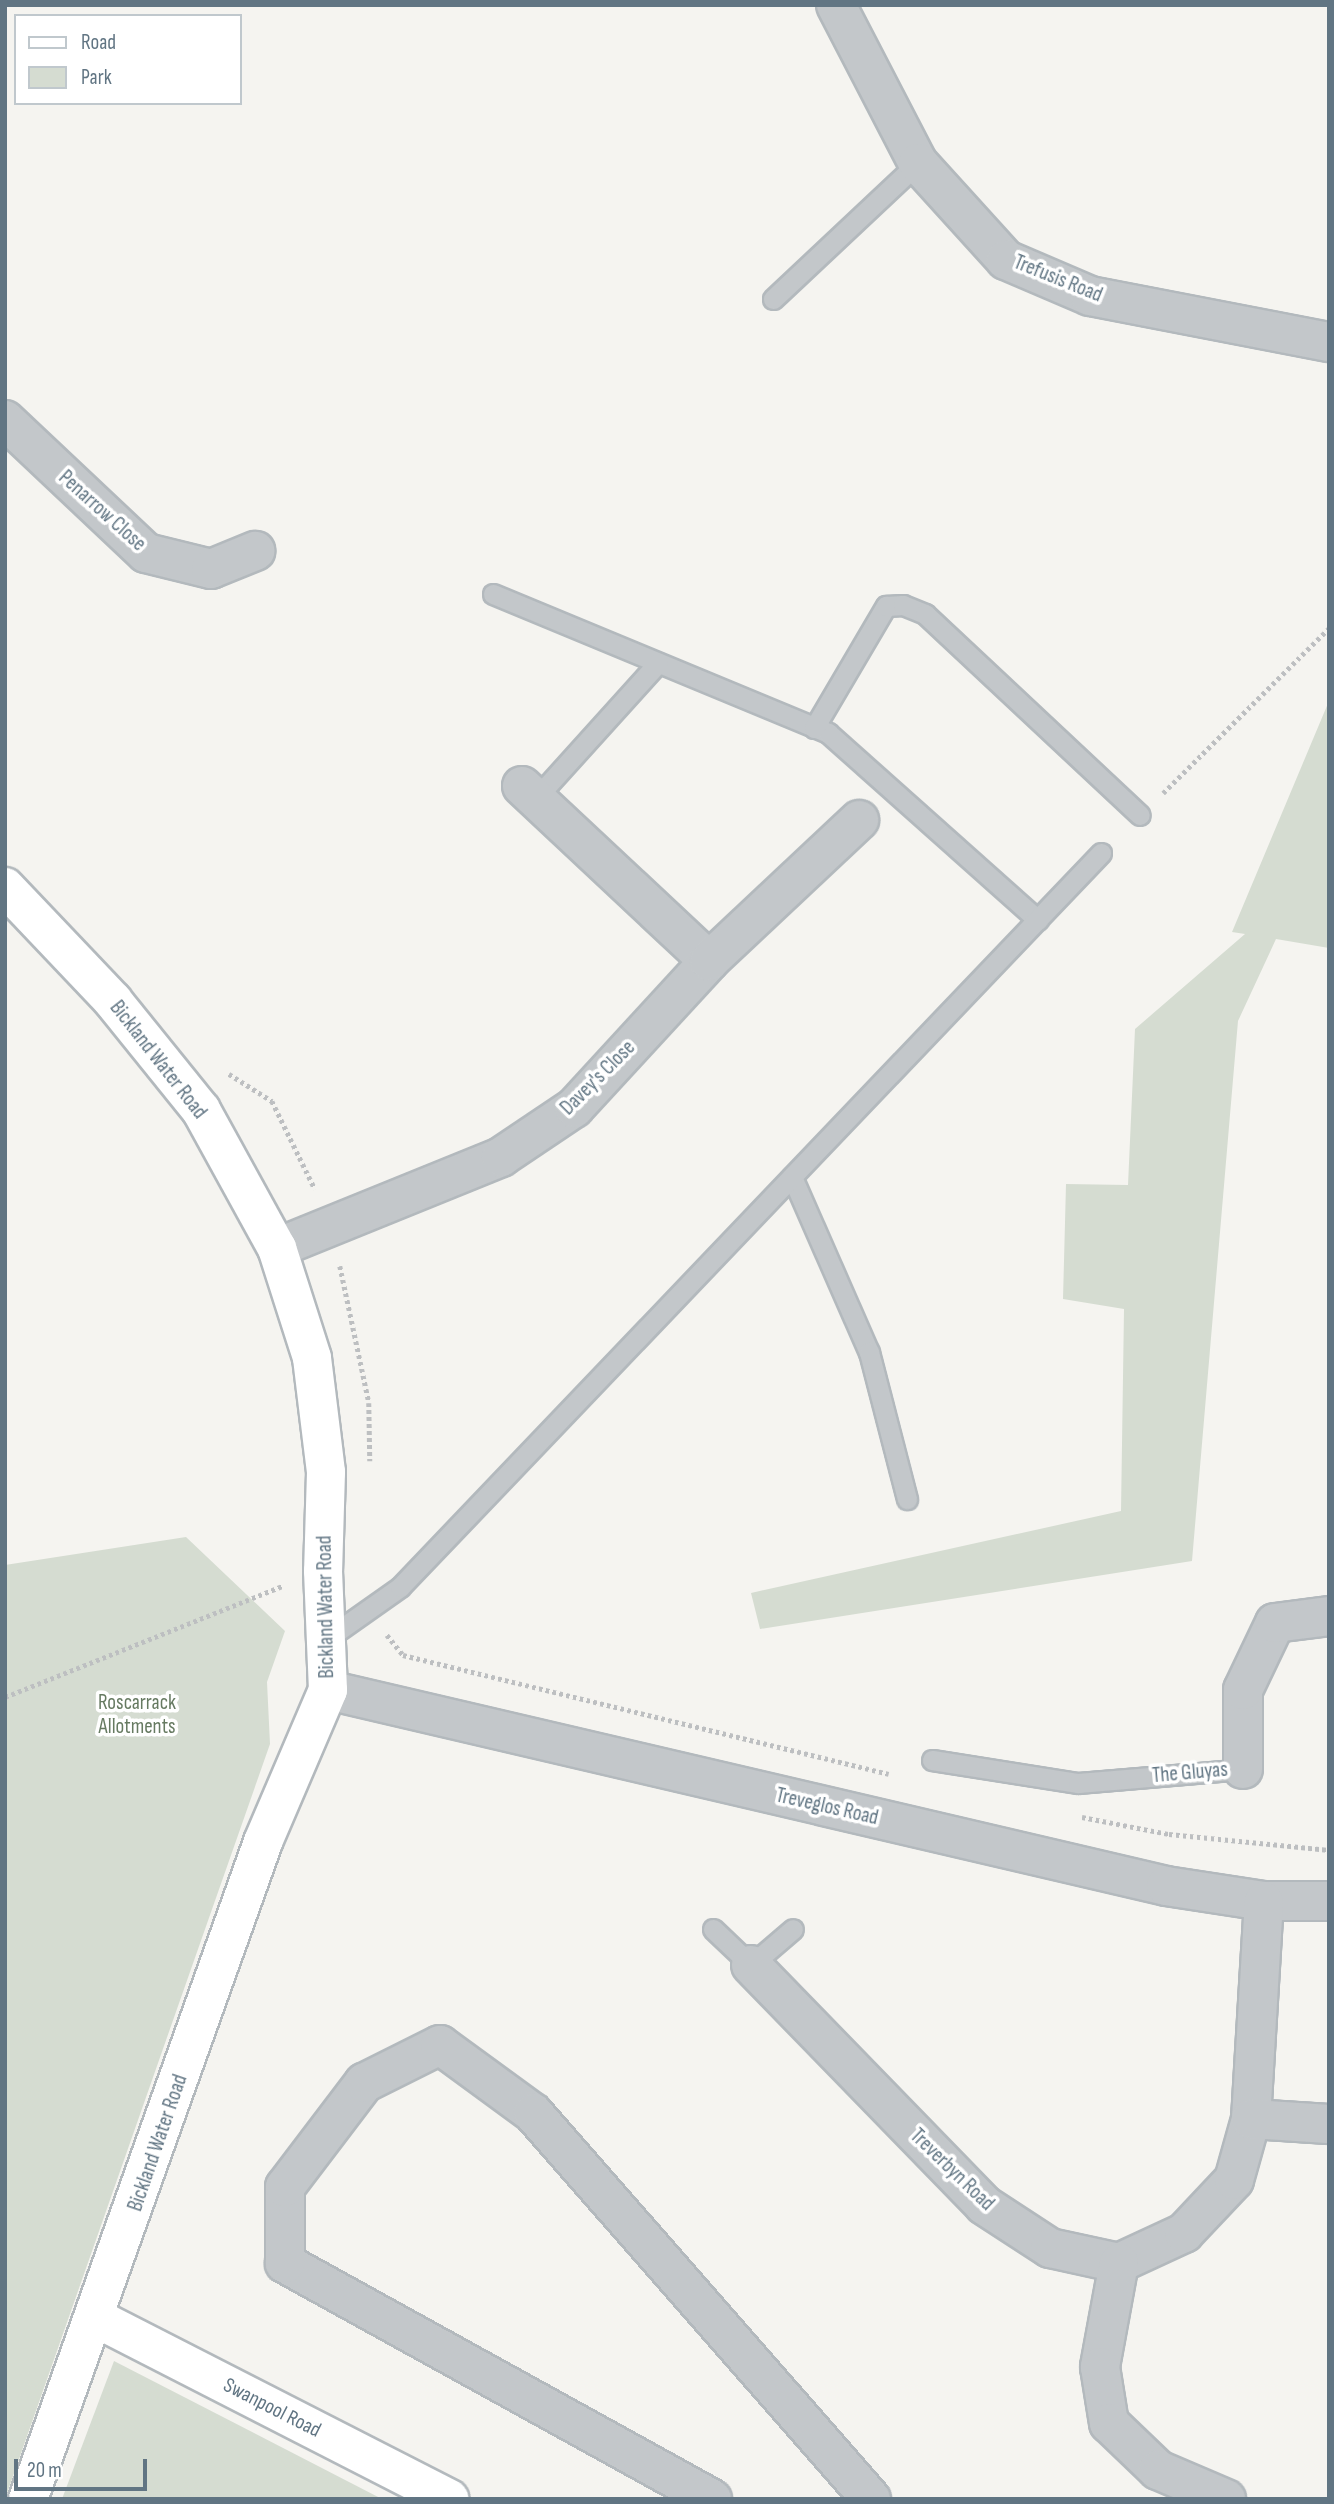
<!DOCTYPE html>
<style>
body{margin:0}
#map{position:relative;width:1334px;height:2504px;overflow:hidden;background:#f5f4f0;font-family:"Sofia Sans Condensed",sans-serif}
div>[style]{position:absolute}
.green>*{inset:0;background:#d5dcd1}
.path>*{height:4.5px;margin-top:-2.25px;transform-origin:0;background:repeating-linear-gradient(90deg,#bdbfc1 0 3.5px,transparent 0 7px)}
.roads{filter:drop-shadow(2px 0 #b3b9bd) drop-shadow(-2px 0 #b3b9bd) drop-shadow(0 2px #b3b9bd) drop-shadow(0 -2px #b3b9bd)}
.lane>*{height:19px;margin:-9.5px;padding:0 9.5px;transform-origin:9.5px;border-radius:9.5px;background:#c3c7ca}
.street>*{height:38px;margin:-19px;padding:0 19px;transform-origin:19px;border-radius:19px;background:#c3c7ca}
.secondary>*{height:38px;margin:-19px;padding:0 19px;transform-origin:19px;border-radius:19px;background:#fff}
span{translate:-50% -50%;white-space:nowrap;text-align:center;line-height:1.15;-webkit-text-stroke:7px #fff;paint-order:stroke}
.street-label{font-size:21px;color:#617583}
.park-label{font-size:21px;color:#667a61}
.frame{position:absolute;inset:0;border:7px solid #617583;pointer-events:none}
.legend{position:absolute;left:14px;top:14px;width:228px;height:91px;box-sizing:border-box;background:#fff;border:2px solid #c0c8cd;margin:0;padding:9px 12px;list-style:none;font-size:21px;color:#617583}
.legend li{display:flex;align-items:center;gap:14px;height:35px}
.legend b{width:35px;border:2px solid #c0c8cd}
.scale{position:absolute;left:14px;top:2459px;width:133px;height:32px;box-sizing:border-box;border:4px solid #617583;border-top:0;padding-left:9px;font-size:21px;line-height:24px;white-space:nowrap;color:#617583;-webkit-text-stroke:5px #fff;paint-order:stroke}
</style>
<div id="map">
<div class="green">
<div style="clip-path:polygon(1329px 701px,1329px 948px,1276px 939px,1238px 1021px,1192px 1561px,760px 1629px,751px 1593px,1121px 1511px,1124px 1309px,1063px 1299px,1066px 1184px,1128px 1185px,1135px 1029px,1245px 934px,1232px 932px)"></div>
<div style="clip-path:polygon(186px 1537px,285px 1631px,267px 1682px,270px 1744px,5px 2499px,5px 1565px)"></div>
<div style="clip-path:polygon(114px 2361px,382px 2499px,62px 2499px)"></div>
</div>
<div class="path">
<div style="left:1163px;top:793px;width:234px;rotate:-44.8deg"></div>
<div style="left:229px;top:1074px;width:51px;rotate:32.1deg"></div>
<div style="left:272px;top:1101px;width:98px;rotate:64deg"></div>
<div style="left:340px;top:1266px;width:140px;rotate:78deg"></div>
<div style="left:369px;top:1403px;width:58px;rotate:89deg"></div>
<div style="left:387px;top:1635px;width:26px;rotate:51deg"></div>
<div style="left:403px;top:1655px;width:500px;rotate:13.76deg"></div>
<div style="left:5px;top:1697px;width:299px;rotate:-21.8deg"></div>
<div style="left:1082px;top:1817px;width:89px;rotate:11.1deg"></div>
<div style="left:1169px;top:1834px;width:161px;rotate:5.7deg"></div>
</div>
<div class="roads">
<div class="lane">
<div style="left:773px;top:299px;width:199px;rotate:-43.2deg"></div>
<div style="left:493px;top:594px;width:363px;rotate:22.5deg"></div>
<div style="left:828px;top:733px;width:281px;rotate:41.7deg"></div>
<div style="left:814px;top:728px;width:142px;rotate:-59.5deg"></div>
<div style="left:886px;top:606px;width:17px;rotate:-3deg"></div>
<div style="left:903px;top:605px;width:24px;rotate:22deg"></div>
<div style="left:925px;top:614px;width:294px;rotate:43.1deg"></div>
<div style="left:536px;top:798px;width:182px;rotate:-47.9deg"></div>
<div style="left:792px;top:1177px;width:191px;rotate:66.3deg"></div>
<div style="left:869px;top:1352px;width:152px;rotate:75.5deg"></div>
<div style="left:325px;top:1640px;width:92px;rotate:-35.2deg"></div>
<div style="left:400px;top:1587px;width:1015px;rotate:-46.32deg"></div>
<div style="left:932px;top:1760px;width:148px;rotate:9deg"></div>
<div style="left:1078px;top:1783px;width:166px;rotate:-4.8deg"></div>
<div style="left:713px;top:1929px;width:52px;rotate:43.5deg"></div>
<div style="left:751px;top:1965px;width:55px;rotate:-40.6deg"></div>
</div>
<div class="street">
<div style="left:836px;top:5px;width:178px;rotate:62.6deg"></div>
<div style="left:918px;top:163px;width:131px;rotate:47.8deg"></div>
<div style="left:1006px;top:260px;width:91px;rotate:23.2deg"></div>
<div style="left:1090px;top:296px;width:243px;rotate:10.9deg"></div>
<div style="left:5px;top:420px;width:194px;rotate:43.3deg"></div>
<div style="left:146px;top:553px;width:67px;rotate:13.8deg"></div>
<div style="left:211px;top:569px;width:48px;rotate:-22.2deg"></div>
<div style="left:522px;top:786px;width:256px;rotate:43.1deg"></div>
<div style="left:277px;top:1248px;width:242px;rotate:-22.1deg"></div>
<div style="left:501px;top:1157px;width:88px;rotate:-33.9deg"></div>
<div style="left:574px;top:1108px;width:200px;rotate:-47.4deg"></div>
<div style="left:709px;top:961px;width:206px;rotate:-43.2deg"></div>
<div style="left:328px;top:1690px;width:861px;rotate:13.16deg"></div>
<div style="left:1166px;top:1886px;width:99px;rotate:8.7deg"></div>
<div style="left:1264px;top:1901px;width:65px"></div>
<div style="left:1243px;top:1769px;width:79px;rotate:-90deg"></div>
<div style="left:1243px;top:1690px;width:74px;rotate:-64.5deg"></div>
<div style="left:1275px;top:1623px;width:54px;rotate:-7.4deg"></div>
<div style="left:751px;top:1965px;width:334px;rotate:45.8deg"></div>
<div style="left:984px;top:2205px;width:79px;rotate:33.1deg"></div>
<div style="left:1050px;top:2248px;width:71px;rotate:12.3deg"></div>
<div style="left:1119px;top:2263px;width:72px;rotate:-24.8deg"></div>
<div style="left:1184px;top:2233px;width:73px;rotate:-46.7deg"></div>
<div style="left:1234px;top:2180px;width:63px;rotate:-74.4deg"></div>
<div style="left:1251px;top:2119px;width:218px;rotate:-86.6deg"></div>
<div style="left:1251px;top:2119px;width:78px;rotate:3.7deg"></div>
<div style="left:1119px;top:2263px;width:106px;rotate:100.4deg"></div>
<div style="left:1100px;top:2367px;width:57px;rotate:80.9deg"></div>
<div style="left:1109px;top:2423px;width:68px;rotate:43.8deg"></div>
<div style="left:1158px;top:2470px;width:74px;rotate:23.1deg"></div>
<div style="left:712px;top:2499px;width:488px;rotate:-151.1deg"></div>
<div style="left:285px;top:2263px;width:76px;rotate:-90deg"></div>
<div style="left:285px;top:2187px;width:131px;rotate:-52.8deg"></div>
<div style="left:364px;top:2083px;width:85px;rotate:-26.6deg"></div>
<div style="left:440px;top:2045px;width:115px;rotate:36.2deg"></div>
<div style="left:533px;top:2113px;width:513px;rotate:48.79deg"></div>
</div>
<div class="secondary">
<div style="left:5px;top:887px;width:157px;rotate:46.5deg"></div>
<div style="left:113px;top:1001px;width:140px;rotate:51.1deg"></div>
<div style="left:201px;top:1110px;width:158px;rotate:61.2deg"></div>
<div style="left:277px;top:1248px;width:115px;rotate:72.3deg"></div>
<div style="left:312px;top:1358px;width:115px;rotate:83deg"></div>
<div style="left:326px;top:1472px;width:99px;rotate:91.7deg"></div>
<div style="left:323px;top:1571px;width:119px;rotate:87.6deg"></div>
<div style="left:328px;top:1690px;width:165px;rotate:113.2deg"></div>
<div style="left:263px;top:1842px;width:698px;rotate:109.68deg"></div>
<div style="left:96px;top:2318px;width:397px;rotate:27.1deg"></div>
</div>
</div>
<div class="street-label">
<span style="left:1058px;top:279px;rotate:22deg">Trefusis Road</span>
<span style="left:102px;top:511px;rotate:42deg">Penarrow Close</span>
<span style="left:158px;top:1060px;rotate:52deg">Bickland Water Road</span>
<span style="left:598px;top:1078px;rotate:-45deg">Davey's Close</span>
<span style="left:326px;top:1607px;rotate:-91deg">Bickland Water Road</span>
<span style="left:1190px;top:1773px;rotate:-5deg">The Gluyas</span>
<span style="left:827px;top:1807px;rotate:13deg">Treveglos Road</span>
<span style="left:158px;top:2143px;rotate:-71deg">Bickland Water Road</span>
<span style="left:952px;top:2170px;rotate:44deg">Treverbyn Road</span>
<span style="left:272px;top:2408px;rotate:27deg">Swanpool Road</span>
</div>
<div class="park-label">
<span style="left:137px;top:1715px">Roscarrack<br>Allotments</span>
</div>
<div class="frame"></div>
<ul class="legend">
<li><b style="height:9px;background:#fff"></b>Road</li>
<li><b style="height:19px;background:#d5dcd1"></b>Park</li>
</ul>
<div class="scale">20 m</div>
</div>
